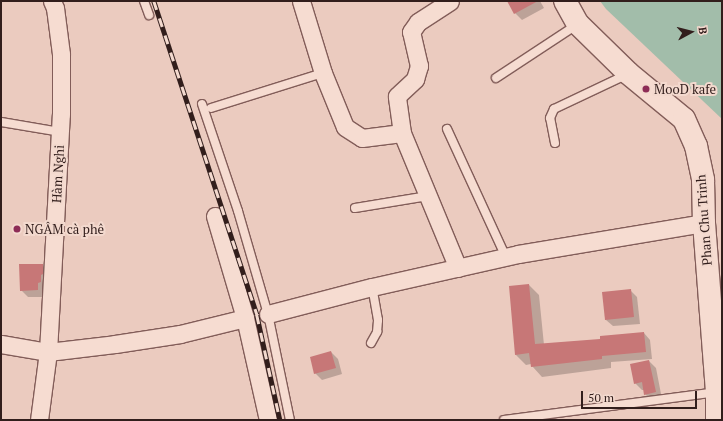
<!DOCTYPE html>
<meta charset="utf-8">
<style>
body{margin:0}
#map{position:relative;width:723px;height:421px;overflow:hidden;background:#ebcbbf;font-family:"PT Serif",serif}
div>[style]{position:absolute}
.water>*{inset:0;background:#a2bdaa}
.shadow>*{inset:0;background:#0003}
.building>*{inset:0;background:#c77777}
.roads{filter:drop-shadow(1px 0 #825d59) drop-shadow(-1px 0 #825d59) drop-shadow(0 1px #825d59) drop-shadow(0 -1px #825d59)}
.lane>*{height:8px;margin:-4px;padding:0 4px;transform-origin:4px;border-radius:4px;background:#f6dcd1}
.street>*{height:17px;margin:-8.5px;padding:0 8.5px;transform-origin:8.5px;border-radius:8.5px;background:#f6dcd1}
.secondary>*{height:22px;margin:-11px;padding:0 11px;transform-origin:11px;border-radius:11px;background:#f6dcd1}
.rail>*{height:4.5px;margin-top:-2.25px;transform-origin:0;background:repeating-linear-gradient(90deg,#f3d9ce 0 9px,#321e1c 0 18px);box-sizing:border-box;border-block:1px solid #321e1c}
.dots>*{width:11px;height:11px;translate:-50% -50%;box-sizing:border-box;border:2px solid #f3d9ce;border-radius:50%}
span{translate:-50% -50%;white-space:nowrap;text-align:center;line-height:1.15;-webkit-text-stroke:4px #f3d9ce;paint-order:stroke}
.poi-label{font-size:13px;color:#321e1c}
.left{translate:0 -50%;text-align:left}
.street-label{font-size:13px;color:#321e1c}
.frame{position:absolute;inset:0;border:2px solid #321e1c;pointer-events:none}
.north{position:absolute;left:671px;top:12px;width:40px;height:40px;-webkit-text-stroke:3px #f3d9ce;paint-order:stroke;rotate:83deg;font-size:11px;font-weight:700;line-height:16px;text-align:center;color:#321e1c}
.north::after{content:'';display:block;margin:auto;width:14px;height:18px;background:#321e1c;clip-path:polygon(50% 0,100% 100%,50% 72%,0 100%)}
.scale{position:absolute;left:581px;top:391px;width:116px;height:18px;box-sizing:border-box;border:2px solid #321e1c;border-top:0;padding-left:5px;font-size:12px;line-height:14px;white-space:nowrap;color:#321e1c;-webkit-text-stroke:3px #f3d9ce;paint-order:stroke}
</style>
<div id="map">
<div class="water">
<div style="clip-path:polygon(600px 1px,722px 1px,722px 119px,606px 9px)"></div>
</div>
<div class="shadow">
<div style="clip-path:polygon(508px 1px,540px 1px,544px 8px,522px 20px,515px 13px)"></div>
<div style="clip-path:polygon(42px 265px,49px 272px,44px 297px,28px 297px,21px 290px)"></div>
<div style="clip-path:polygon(529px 285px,539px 295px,544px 345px,601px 340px,644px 333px,650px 340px,652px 359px,611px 362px,611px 368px,542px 377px,532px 366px,531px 364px,526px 365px,516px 355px)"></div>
<div style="clip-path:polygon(630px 290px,637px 297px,640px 324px,613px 326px,606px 320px)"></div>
<div style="clip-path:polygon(331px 352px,338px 359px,342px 374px,322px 380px,315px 373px)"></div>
<div style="clip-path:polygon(649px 361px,656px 368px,662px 399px,652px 401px,645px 394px,644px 390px,642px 390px,635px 383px)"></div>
</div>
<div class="building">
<div style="clip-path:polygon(507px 1px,538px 1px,514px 14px)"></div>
<div style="clip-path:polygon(19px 264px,43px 264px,43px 274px,41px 275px,41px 282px,38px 283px,38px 290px,20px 291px)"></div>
<div style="clip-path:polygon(529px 284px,535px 344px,600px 339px,600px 336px,644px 332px,646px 352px,602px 356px,602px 359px,531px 367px,529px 353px,515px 355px,509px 286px)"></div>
<div style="clip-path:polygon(631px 289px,634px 317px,605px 320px,602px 292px)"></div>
<div style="clip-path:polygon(331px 351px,336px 368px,314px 374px,310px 357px)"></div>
<div style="clip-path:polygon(649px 360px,656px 392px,644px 395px,642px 382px,634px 384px,630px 364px)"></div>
</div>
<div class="roads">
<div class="lane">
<div style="left:144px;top:1px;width:15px;rotate:70deg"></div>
<div style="left:496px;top:78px;width:98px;rotate:-33.4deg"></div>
<div style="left:202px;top:104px;width:113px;rotate:71.4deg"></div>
<div style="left:238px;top:211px;width:107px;rotate:73.8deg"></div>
<div style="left:268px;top:314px;width:108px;rotate:78.3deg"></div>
<div style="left:211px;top:108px;width:117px;rotate:-17.4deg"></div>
<div style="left:1px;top:122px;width:60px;rotate:9.6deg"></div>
<div style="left:447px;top:129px;width:141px;rotate:65.3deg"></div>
<div style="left:555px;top:143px;width:25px;rotate:-101deg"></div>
<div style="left:550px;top:118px;width:10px;rotate:-66deg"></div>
<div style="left:554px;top:109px;width:82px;rotate:-25.3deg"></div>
<div style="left:355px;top:208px;width:74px;rotate:-9.3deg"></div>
<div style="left:371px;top:343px;width:13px;rotate:-61deg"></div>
<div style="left:377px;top:332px;width:12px;rotate:-85deg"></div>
<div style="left:378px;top:320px;width:34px;rotate:-100deg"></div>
<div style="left:504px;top:420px;width:215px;rotate:-7.5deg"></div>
</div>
<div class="street">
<div style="left:301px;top:1px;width:75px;rotate:73deg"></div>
<div style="left:323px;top:73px;width:58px;rotate:67.8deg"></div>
<div style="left:345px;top:127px;width:20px;rotate:33deg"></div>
<div style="left:362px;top:138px;width:40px;rotate:-7.1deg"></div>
<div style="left:402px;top:133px;width:146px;rotate:67.5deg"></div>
<div style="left:402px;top:133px;width:37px;rotate:-98deg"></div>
<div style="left:397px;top:96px;width:25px;rotate:-43deg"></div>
<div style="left:415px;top:79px;width:14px;rotate:-73deg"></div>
<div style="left:419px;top:66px;width:35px;rotate:-103deg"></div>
<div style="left:411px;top:32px;width:12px;rotate:-55deg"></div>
<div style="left:418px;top:22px;width:38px;rotate:-33deg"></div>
<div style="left:215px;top:216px;width:106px;rotate:73.6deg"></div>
<div style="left:245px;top:318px;width:105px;rotate:77.3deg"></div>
<div style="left:268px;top:314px;width:107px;rotate:-14.6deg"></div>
<div style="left:372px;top:287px;width:150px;rotate:-12.7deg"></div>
<div style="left:518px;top:254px;width:189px;rotate:-9.5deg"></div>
<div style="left:1px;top:344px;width:48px;rotate:9.7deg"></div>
<div style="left:48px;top:352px;width:67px;rotate:-6.8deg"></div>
<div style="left:115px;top:344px;width:66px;rotate:-8.7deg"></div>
<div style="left:180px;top:334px;width:67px;rotate:-13.8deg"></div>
<div style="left:39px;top:420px;width:69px;rotate:-82.5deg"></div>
<div style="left:48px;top:352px;width:238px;rotate:-86.9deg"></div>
<div style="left:61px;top:114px;width:60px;rotate:-90deg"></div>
<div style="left:61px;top:54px;width:46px;rotate:-97.4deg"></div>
<div style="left:55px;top:8px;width:8px;rotate:-113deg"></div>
</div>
<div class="secondary">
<div style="left:565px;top:1px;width:26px;rotate:61deg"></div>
<div style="left:578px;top:24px;width:70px;rotate:44.4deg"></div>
<div style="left:628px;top:73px;width:72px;rotate:39.4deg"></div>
<div style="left:684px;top:119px;width:30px;rotate:66deg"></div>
<div style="left:696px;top:146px;width:35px;rotate:78deg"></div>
<div style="left:703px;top:180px;width:43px;rotate:88.7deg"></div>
<div style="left:704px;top:223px;width:169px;rotate:85.6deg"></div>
<div style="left:717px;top:391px;width:29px;rotate:90deg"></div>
</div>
</div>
<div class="rail">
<div style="left:154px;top:1px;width:330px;rotate:71.8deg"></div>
<div style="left:257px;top:315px;width:107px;rotate:77.6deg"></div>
</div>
<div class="dots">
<div style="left:646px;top:89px;background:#8d2c56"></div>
<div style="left:17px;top:229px;background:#8d2c56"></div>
</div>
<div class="poi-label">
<span class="left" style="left:654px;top:89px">MooD kafe</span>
<span class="left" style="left:25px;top:229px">NGÂM cà phê</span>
</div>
<div class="street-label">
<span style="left:58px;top:174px;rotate:-87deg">Hàm Nghi</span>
<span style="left:704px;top:220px;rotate:-94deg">Phan Chu Trinh</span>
</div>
<div class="frame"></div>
<div class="north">B</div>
<div class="scale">50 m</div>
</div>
